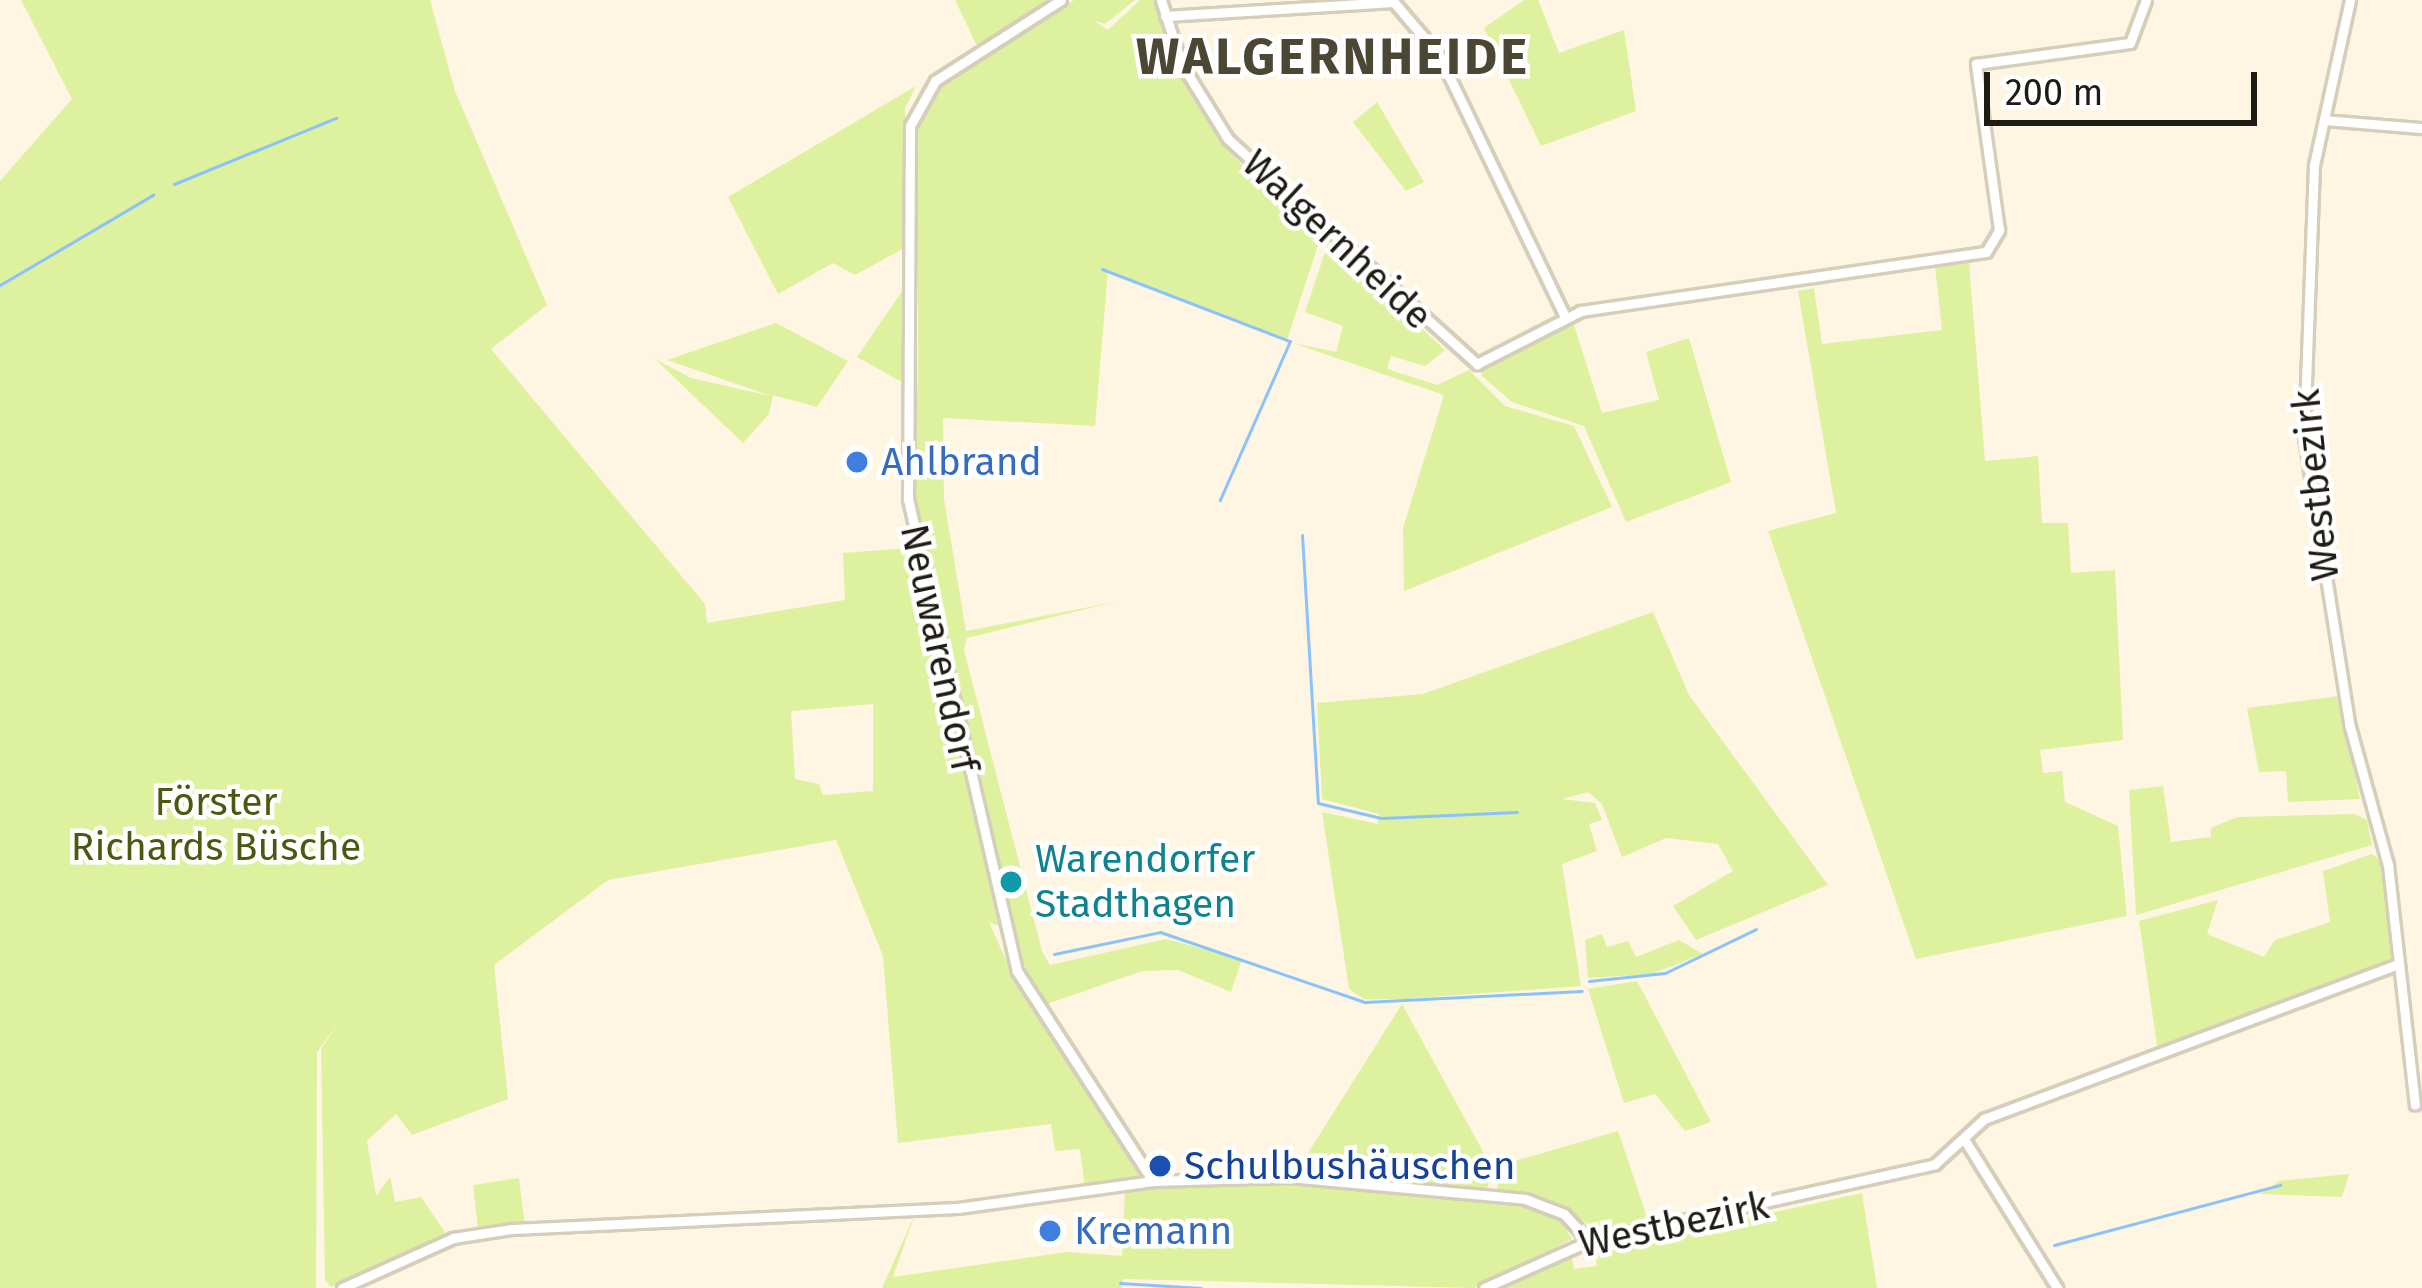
<!DOCTYPE html>
<meta charset="utf-8">
<style>
body{margin:0}
#map{position:relative;width:2422px;height:1288px;overflow:hidden;background:#fef6e2;font-family:"Fira Sans",sans-serif}
div>[style]{position:absolute}
.green>*{inset:0;background:#def19e}
.stream>*{height:3px;margin:-1.5px;padding:0 1.5px;transform-origin:1.5px;border-radius:1.5px;background:#8cc2fc}
.roads{filter:drop-shadow(3px 0 #d5ceba) drop-shadow(-3px 0 #d5ceba) drop-shadow(0 3px #d5ceba) drop-shadow(0 -3px #d5ceba)}
.minor>*{height:9px;margin:-4.5px;padding:0 4.5px;transform-origin:4.5px;border-radius:4.5px;background:#fff}
.dots>*{width:33px;height:33px;translate:-50% -50%;box-sizing:border-box;border:6px solid #fff;border-radius:50%}
span{translate:-50% -50%;white-space:nowrap;text-align:center;line-height:1.15;-webkit-text-stroke:9px #fff;paint-order:stroke}
.street-label{font-size:39px;color:#1e1b14}
.shop-label{font-size:39px;color:#366cbe}
.left{translate:0 -50%;text-align:left}
.park-label{font-size:39px;color:#4c5810}
.culture-label{font-size:39px;color:#0d838f}
.transit-label{font-size:39px;color:#164399}
.district-label{font-size:51px;color:#4c4635;font-weight:700;letter-spacing:3px}
.scale{position:absolute;left:1984px;top:72px;width:273px;height:54px;box-sizing:border-box;border:6px solid #1e1b14;border-top:0;padding-left:15px;font-size:36px;line-height:42px;white-space:nowrap;color:#1e1b14;-webkit-text-stroke:9px #fff;paint-order:stroke}
</style>
<div id="map">
<div class="green">
<div style="clip-path:polygon(evenodd,21px 0,430px 0,455px 91px,547px 305px,491px 349px,705px 604px,707px 623px,845px 600px,843px 553px,910px 548px,951px 737px,960px 726px,908px 468px,918px 382px,918px 116px,935px 86px,1074px 0,1135px 0,1105px 24px,1093px 20px,1108px 30px,1140px 0,1154px 0,1192px 97px,1237px 160px,1320px 239px,1287px 340px,1108px 270px,1095px 426px,943px 418px,944px 499px,966px 631px,1115px 602px,967px 638px,964px 650px,1042px 951px,1050px 965px,1166px 939px,1242px 959px,1231px 992px,1178px 970px,1142px 971px,1044px 1005px,1007px 929px,989px 922px,1019px 989px,1142px 1170px,1139px 1179px,1085px 1188px,1080px 1149px,1055px 1151px,1051px 1124px,898px 1143px,883px 956px,836px 840px,608px 880px,494px 965px,508px 1099px,412px 1135px,396px 1114px,367px 1141px,376px 1196px,390px 1177px,395px 1202px,421px 1197px,447px 1235px,331px 1287px,325px 1280px,321px 1049px,339px 1022px,317px 1052px,316px 1288px,0 1288px,0 181px,72px 99px,21px 0,873px 704px,873px 791px,823px 795px,819px 784px,795px 779px,791px 711px,873px 704px)"></div>
<div style="clip-path:polygon(955px 0,1050px 0,977px 46px)"></div>
<div style="clip-path:polygon(1524px 0,1538px 0,1559px 53px,1624px 30px,1636px 111px,1541px 146px,1484px 28px)"></div>
<div style="clip-path:polygon(916px 86px,905px 108px,910px 245px,855px 275px,833px 263px,778px 294px,728px 197px)"></div>
<div style="clip-path:polygon(1377px 102px,1424px 182px,1406px 191px,1353px 122px)"></div>
<div style="clip-path:polygon(1328px 243px,1445px 350px,1425px 366px,1391px 356px,1387px 369px,1437px 385px,1469px 370px,1505px 406px,1574px 426px,1612px 507px,1404px 591px,1403px 528px,1444px 395px,1293px 343px,1336px 352px,1343px 326px,1305px 312px)"></div>
<div style="clip-path:polygon(1969px 262px,1985px 461px,2038px 456px,2042px 523px,2068px 523px,2071px 573px,2115px 570px,2123px 740px,2040px 750px,2043px 773px,2062px 771px,2065px 802px,2118px 826px,2127px 916px,1916px 959px,1768px 531px,1836px 513px,1798px 291px,1814px 288px,1822px 344px,1942px 330px,1935px 266px)"></div>
<div style="clip-path:polygon(907px 284px,909px 386px,857px 357px)"></div>
<div style="clip-path:polygon(1571px 316px,1602px 413px,1659px 400px,1646px 352px,1689px 338px,1731px 482px,1626px 522px,1584px 426px,1512px 402px,1482px 376px,1481px 367px)"></div>
<div style="clip-path:polygon(776px 323px,848px 361px,817px 407px,773px 395px,769px 414px,743px 443px,655px 359px,691px 378px,771px 396px,667px 360px)"></div>
<div style="clip-path:polygon(1653px 612px,1689px 695px,1828px 885px,1696px 940px,1673px 906px,1733px 871px,1718px 844px,1666px 838px,1622px 857px,1602px 804px,1588px 792px,1562px 799px,1595px 803px,1602px 820px,1589px 824px,1597px 851px,1562px 864px,1581px 986px,1404px 999px,1364px 999px,1349px 989px,1322px 812px,1378px 824px,1379px 814px,1322px 799px,1317px 703px,1423px 694px)"></div>
<div style="clip-path:polygon(2339px 696px,2360px 799px,2288px 802px,2286px 771px,2259px 772px,2247px 708px)"></div>
<div style="clip-path:polygon(2163px 786px,2171px 842px,2211px 837px,2211px 828px,2237px 817px,2355px 814px,2367px 820px,2372px 845px,2136px 915px,2129px 790px)"></div>
<div style="clip-path:polygon(2372px 854px,2383px 863px,2396px 950px,2388px 964px,2158px 1052px,2139px 921px,2218px 900px,2207px 934px,2264px 957px,2275px 940px,2330px 922px,2323px 871px)"></div>
<div style="clip-path:polygon(1602px 934px,1607px 947px,1628px 941px,1636px 957px,1679px 940px,1703px 954px,1651px 974px,1588px 978px,1585px 940px)"></div>
<div style="clip-path:polygon(1637px 981px,1711px 1122px,1685px 1131px,1655px 1094px,1624px 1103px,1588px 989px)"></div>
<div style="clip-path:polygon(1402px 1004px,1492px 1168px,1487px 1190px,1296px 1172px)"></div>
<div style="clip-path:polygon(1618px 1131px,1650px 1226px,1604px 1234px,1548px 1199px,1496px 1191px,1505px 1164px)"></div>
<div style="clip-path:polygon(2349px 1174px,2342px 1197px,2260px 1194px,2279px 1181px)"></div>
<div style="clip-path:polygon(519px 1178px,525px 1226px,478px 1228px,473px 1185px)"></div>
<div style="clip-path:polygon(1289px 1182px,1520px 1204px,1560px 1219px,1572px 1239px,1474px 1288px,1123px 1279px,1122px 1288px,882px 1288px,915px 1214px,893px 1277px,1067px 1252px,1122px 1256px,1125px 1190px)"></div>
<div style="clip-path:polygon(1862px 1193px,1877px 1288px,1496px 1288px,1571px 1253px,1574px 1269px,1597px 1266px,1595px 1252px)"></div>
</div>
<div class="stream">
<div style="left:174px;top:184px;width:175px;rotate:-22.2deg"></div>
<div style="left:1102px;top:269px;width:201px;rotate:21deg"></div>
<div style="left:1290px;top:341px;width:174px;rotate:113.8deg"></div>
<div style="left:0;top:285px;width:178px;rotate:-30.5deg"></div>
<div style="left:1302px;top:535px;width:268px;rotate:86.6deg"></div>
<div style="left:1318px;top:803px;width:65px;rotate:13.4deg"></div>
<div style="left:1381px;top:818px;width:136px;rotate:-2.5deg"></div>
<div style="left:1054px;top:954px;width:108px;rotate:-11.7deg"></div>
<div style="left:1160px;top:932px;width:217px;rotate:18.9deg"></div>
<div style="left:1365px;top:1002px;width:217px;rotate:-2.9deg"></div>
<div style="left:1589px;top:981px;width:76px;rotate:-6deg"></div>
<div style="left:1665px;top:973px;width:101px;rotate:-25.8deg"></div>
<div style="left:2054px;top:1245px;width:234px;rotate:-14.9deg"></div>
<div style="left:1120px;top:1283px;width:81px;rotate:3.5deg"></div>
</div>
<div class="roads">
<div class="minor">
<div style="left:1061px;top:0;width:150px;rotate:147.3deg"></div>
<div style="left:935px;top:81px;width:51px;rotate:119.1deg"></div>
<div style="left:910px;top:126px;width:373px;rotate:90.3deg"></div>
<div style="left:908px;top:499px;width:484px;rotate:77deg"></div>
<div style="left:1017px;top:971px;width:250px;rotate:57.1deg"></div>
<div style="left:1161px;top:0;width:66px;rotate:72.4deg"></div>
<div style="left:1181px;top:63px;width:89px;rotate:58.3deg"></div>
<div style="left:1228px;top:139px;width:336px;rotate:42.1deg"></div>
<div style="left:1477px;top:364px;width:117px;rotate:-27deg"></div>
<div style="left:1581px;top:311px;width:409px;rotate:-8.3deg"></div>
<div style="left:1986px;top:252px;width:26px;rotate:-59deg"></div>
<div style="left:1999px;top:230px;width:168px;rotate:-97.9deg"></div>
<div style="left:1976px;top:64px;width:155px;rotate:-7.8deg"></div>
<div style="left:2130px;top:43px;width:46px;rotate:-69.6deg"></div>
<div style="left:1392px;top:0;width:72px;rotate:49.5deg"></div>
<div style="left:1439px;top:55px;width:288px;rotate:64.3deg"></div>
<div style="left:2350px;top:0;width:169px;rotate:102.3deg"></div>
<div style="left:2314px;top:165px;width:273px;rotate:92.1deg"></div>
<div style="left:2304px;top:438px;width:293px;rotate:81deg"></div>
<div style="left:2350px;top:727px;width:143px;rotate:74.6deg"></div>
<div style="left:2388px;top:865px;width:241px;rotate:83.6deg"></div>
<div style="left:1165px;top:16px;width:229px;rotate:-3.5deg"></div>
<div style="left:2324px;top:120px;width:98px;rotate:4.7deg"></div>
<div style="left:1964px;top:1139px;width:176px;rotate:58deg"></div>
<div style="left:342px;top:1288px;width:122px;rotate:-24.2deg"></div>
<div style="left:453px;top:1238px;width:60px;rotate:-8.7deg"></div>
<div style="left:512px;top:1229px;width:446px;rotate:-2.7deg"></div>
<div style="left:958px;top:1208px;width:197px;rotate:-7.9deg"></div>
<div style="left:1153px;top:1181px;width:136px;rotate:-1.7deg"></div>
<div style="left:1289px;top:1177px;width:237px;rotate:5.3deg"></div>
<div style="left:1525px;top:1199px;width:42px;rotate:21deg"></div>
<div style="left:1564px;top:1214px;width:37px;rotate:47deg"></div>
<div style="left:1484px;top:1288px;width:115px;rotate:-24.1deg"></div>
<div style="left:1589px;top:1241px;width:354px;rotate:-12.5deg"></div>
<div style="left:1935px;top:1164px;width:67px;rotate:-42.6deg"></div>
<div style="left:1984px;top:1119px;width:440px;rotate:-20.5deg"></div>
</div>
</div>
<div class="dots">
<div style="left:857px;top:462px;background:#3f7fe0"></div>
<div style="left:1011px;top:882px;background:#0f9aa8"></div>
<div style="left:1160px;top:1166px;background:#1a4fb4"></div>
<div style="left:1050px;top:1231px;background:#3f7fe0"></div>
</div>
<div class="street-label">
<span style="left:1337px;top:240px;rotate:43deg">Walgernheide</span>
<span style="left:2316px;top:485px;rotate:-96deg">Westbezirk</span>
<span style="left:939px;top:648px;rotate:78deg">Neuwarendorf</span>
<span style="left:1674px;top:1225px;rotate:-12deg">Westbezirk</span>
</div>
<div class="shop-label">
<span class="left" style="left:881px;top:462px">Ahlbrand</span>
<span class="left" style="left:1074px;top:1231px">Kremann</span>
</div>
<div class="park-label">
<span style="left:216px;top:825px">Förster<br>Richards Büsche</span>
</div>
<div class="culture-label">
<span class="left" style="left:1035px;top:882px">Warendorfer<br>Stadthagen</span>
</div>
<div class="transit-label">
<span class="left" style="left:1184px;top:1166px">Schulbushäuschen</span>
</div>
<div class="district-label">
<span style="left:1333px;top:57px">WALGERNHEIDE</span>
</div>
<div class="scale">200 m</div>
</div>
